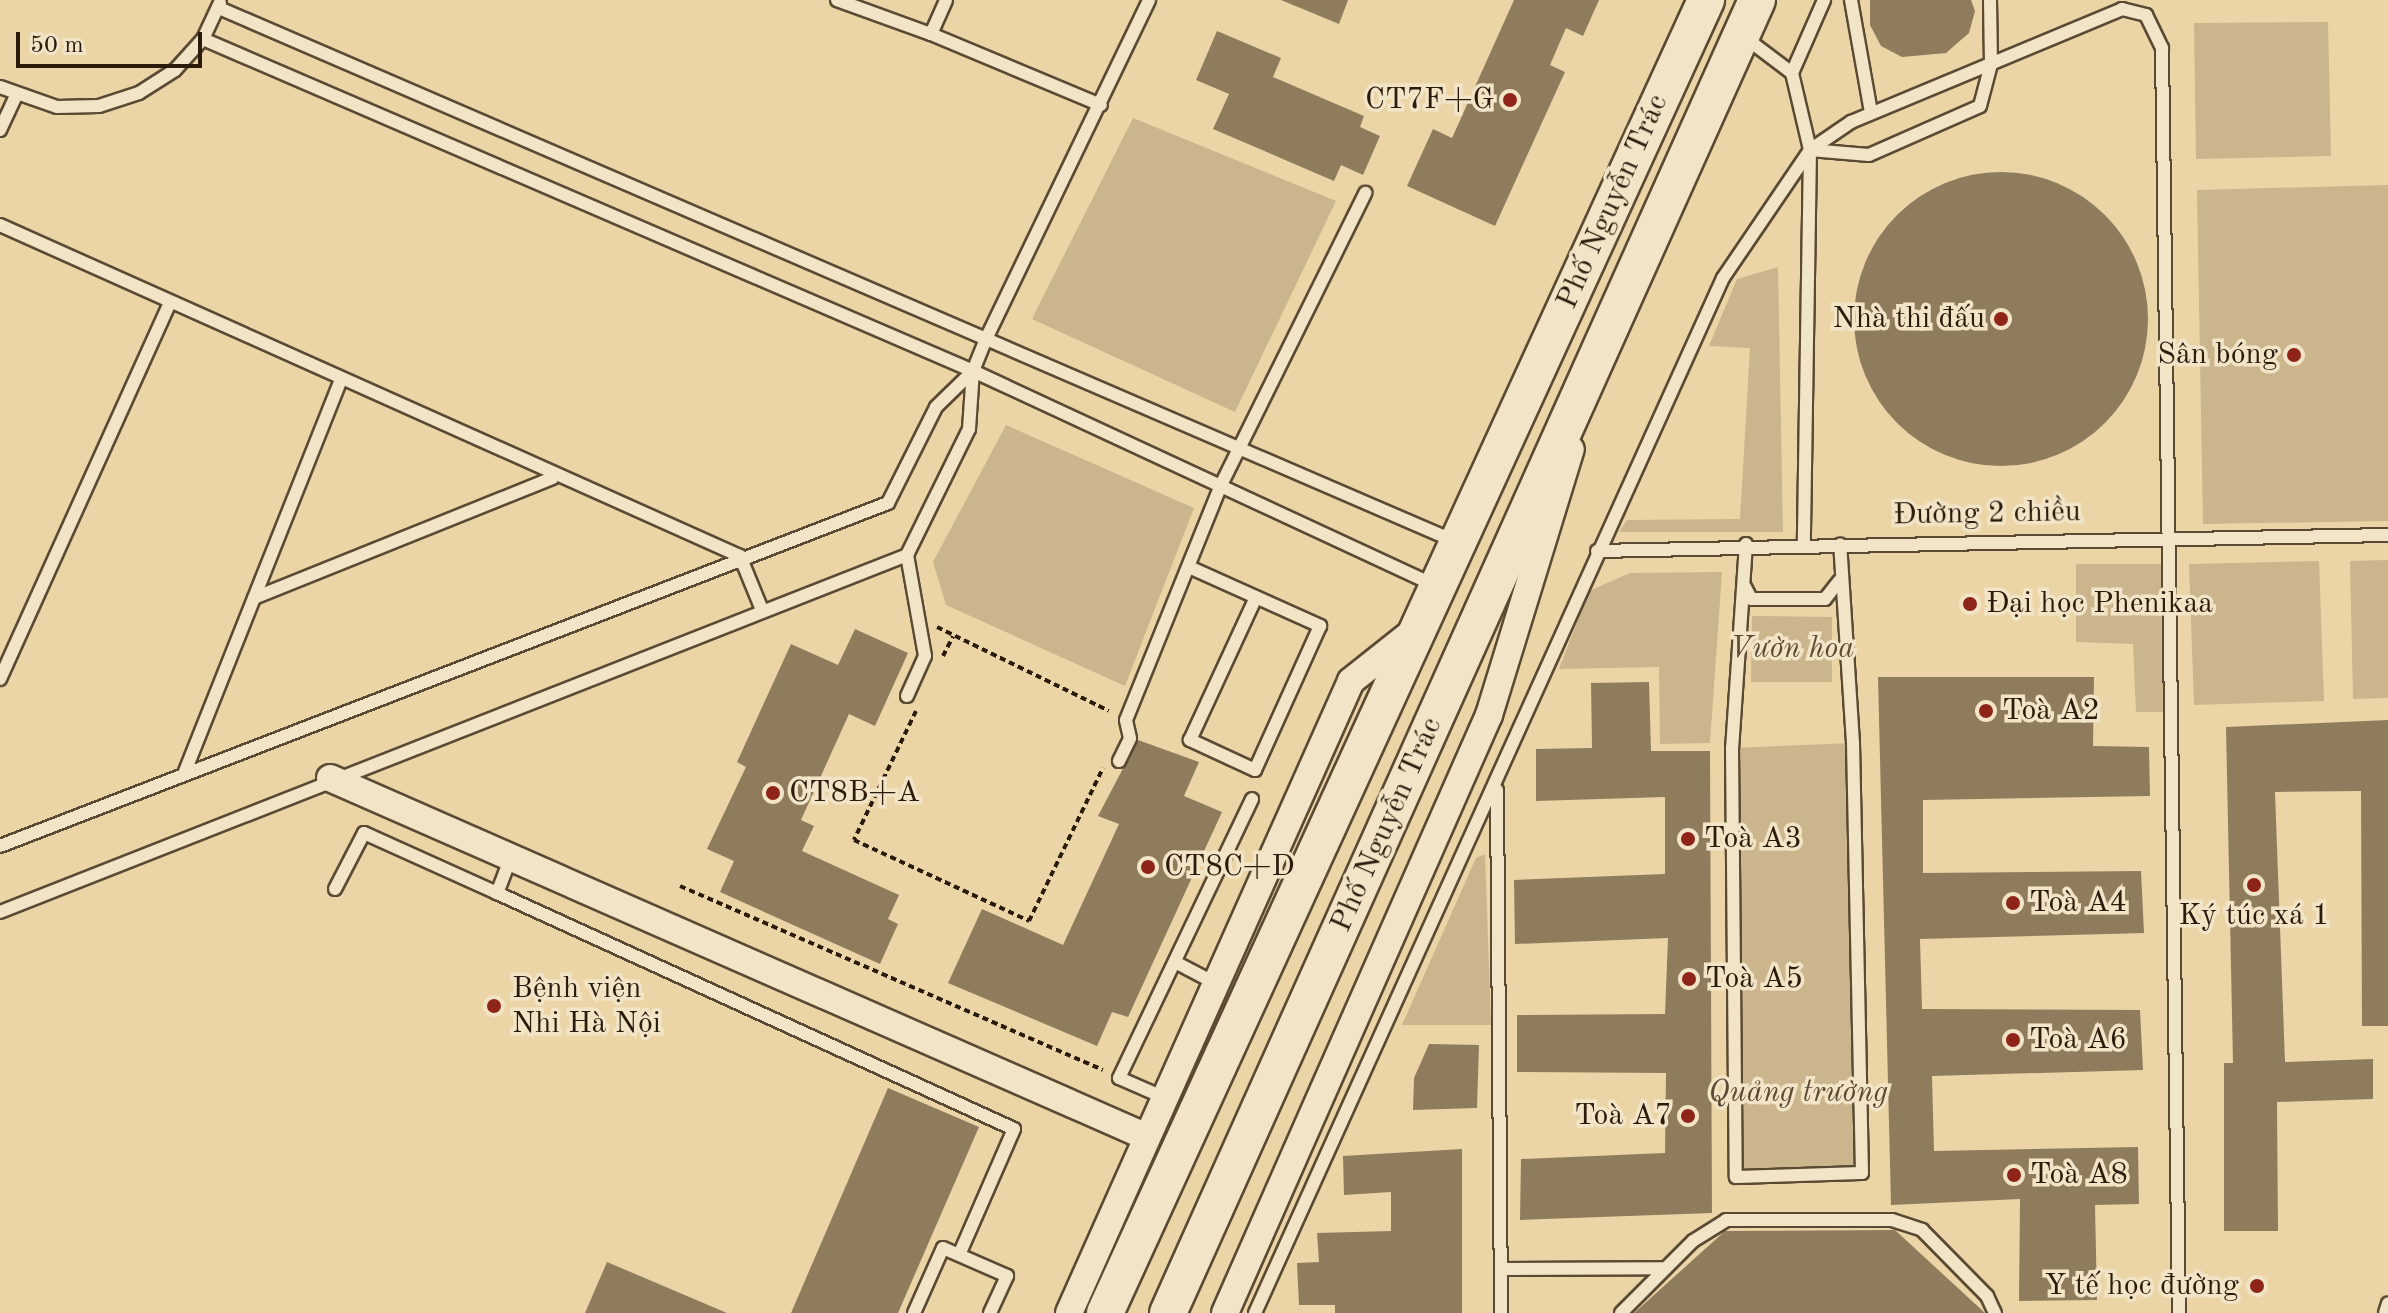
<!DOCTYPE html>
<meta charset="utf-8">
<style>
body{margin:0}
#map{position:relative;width:2388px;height:1313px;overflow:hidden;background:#ebd5a7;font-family:"Old Standard TT",serif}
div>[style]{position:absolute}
.green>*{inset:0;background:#cab58d}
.building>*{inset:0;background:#8f7c5d}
.round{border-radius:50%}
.path>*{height:4px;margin-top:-2px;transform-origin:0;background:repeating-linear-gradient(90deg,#2b1b0c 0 6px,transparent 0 10px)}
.roads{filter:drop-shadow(2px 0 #5b4a33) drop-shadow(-2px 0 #5b4a33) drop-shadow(0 2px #5b4a33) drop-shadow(0 -2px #5b4a33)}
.lane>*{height:12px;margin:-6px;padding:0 6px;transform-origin:6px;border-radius:6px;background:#f2e4c6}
.street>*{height:26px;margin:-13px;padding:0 13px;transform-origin:13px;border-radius:13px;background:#f2e4c6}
.secondary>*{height:36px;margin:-18px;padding:0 18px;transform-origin:18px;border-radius:18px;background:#f2e4c6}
.dots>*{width:22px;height:22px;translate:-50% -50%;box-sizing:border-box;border:4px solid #f2e4c6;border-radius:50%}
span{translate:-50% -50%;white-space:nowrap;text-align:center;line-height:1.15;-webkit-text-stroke:7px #f2e4c6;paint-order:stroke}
.poi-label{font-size:30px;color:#2b1b0c}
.right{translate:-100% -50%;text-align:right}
.left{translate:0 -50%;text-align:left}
.street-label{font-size:30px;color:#2b1b0c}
.park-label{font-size:30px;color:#5b4933;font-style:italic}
.scale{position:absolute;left:16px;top:32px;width:186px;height:36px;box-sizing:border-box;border:4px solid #2b1b0c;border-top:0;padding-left:10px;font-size:24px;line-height:28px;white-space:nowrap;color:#2b1b0c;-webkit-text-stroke:6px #f2e4c6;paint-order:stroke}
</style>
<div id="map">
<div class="green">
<div style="clip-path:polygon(2328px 22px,2331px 156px,2196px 159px,2194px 23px)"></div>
<div style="clip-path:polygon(1133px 118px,1336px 201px,1235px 412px,1032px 319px)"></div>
<div style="clip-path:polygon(2388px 185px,2388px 521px,2203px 524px,2197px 190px)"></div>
<div style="clip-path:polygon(1778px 267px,1783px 532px,1619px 532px,1627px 520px,1740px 519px,1750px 348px,1709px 346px,1737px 279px)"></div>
<div style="clip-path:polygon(1006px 425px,1194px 508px,1125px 686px,946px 605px,933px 562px)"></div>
<div style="clip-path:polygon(2388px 560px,2388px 698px,2353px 699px,2350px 561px)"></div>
<div style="clip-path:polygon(2319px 561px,2324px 701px,2194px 705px,2189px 564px)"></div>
<div style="clip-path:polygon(2076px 564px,2162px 564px,2165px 712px,2136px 712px,2133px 644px,2076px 642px)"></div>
<div style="clip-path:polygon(1722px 572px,1710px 743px,1660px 744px,1659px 667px,1559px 669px,1589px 591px,1630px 573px)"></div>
<div style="clip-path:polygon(1752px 616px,1832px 617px,1832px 682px,1751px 682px)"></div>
<div style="clip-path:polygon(1853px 743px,1862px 1173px,1736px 1177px,1732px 748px)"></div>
<div style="clip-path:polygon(1485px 854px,1491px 1025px,1402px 1025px,1476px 858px)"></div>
</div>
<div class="building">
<div style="clip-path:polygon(1281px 0,1348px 0,1339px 24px)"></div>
<div style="clip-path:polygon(1514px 0,1599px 0,1583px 36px,1566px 28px,1550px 65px,1565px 72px,1495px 226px,1407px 186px,1433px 129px,1452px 138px)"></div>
<div style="clip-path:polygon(1870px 0,1971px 0,1975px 11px,1969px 33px,1946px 53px,1902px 57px,1881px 46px,1870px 25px)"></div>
<div style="clip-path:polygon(1217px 31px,1281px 58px,1273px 77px,1364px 116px,1360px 127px,1380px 136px,1363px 175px,1341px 165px,1334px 181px,1213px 129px,1229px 94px,1196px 80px)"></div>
<div class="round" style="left:1854px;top:172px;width:294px;height:294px"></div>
<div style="clip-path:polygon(855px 629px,908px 653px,875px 726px,849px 714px,801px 820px,814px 826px,802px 851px,899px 895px,888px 919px,898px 924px,880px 964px,720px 892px,734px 861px,707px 849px,746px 767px,737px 762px,791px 644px,838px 665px)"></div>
<div style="clip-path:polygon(1878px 677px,2094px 677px,2093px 746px,2149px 747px,2150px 796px,1923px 800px,1923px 873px,2141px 871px,2144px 933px,1920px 939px,1922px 1009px,2140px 1010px,2143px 1070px,1932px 1076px,1934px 1151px,2138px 1147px,2139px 1204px,2095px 1205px,2097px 1300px,2019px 1301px,2020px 1199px,1891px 1205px)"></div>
<div style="clip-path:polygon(1649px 682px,1651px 751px,1710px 751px,1712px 1213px,1520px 1220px,1521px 1159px,1665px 1153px,1666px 1073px,1517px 1072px,1517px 1015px,1665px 1014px,1668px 938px,1515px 944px,1514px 880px,1665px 874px,1665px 797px,1536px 801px,1536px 749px,1592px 748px,1591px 683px)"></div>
<div style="clip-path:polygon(2388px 720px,2388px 1026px,2362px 1026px,2361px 791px,2275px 792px,2285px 1062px,2373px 1059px,2373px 1099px,2277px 1102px,2278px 1231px,2224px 1231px,2224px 1063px,2233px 1063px,2226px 727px)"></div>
<div style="clip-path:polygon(1138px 740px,1199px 762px,1184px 796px,1222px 812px,1128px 1017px,1112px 1012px,1097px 1046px,948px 983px,982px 909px,1063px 945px,1119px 824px,1098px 816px)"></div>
<div style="clip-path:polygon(1429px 1044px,1479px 1045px,1477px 1108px,1413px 1110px,1414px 1078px)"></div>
<div style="clip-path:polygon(888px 1088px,979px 1127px,898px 1313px,791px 1313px)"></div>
<div style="clip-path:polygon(1462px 1149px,1462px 1313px,1335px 1313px,1335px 1305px,1299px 1305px,1297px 1263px,1319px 1262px,1317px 1233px,1391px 1231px,1391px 1192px,1344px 1195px,1343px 1156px)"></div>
<div style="clip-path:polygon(1895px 1230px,1985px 1313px,1634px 1313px,1725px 1231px)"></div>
<div style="clip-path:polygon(607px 1262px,727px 1313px,585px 1313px)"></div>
</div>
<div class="path">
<div style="left:937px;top:627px;width:191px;rotate:26deg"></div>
<div style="left:943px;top:656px;width:22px;rotate:-63deg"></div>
<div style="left:916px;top:711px;width:143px;rotate:115.7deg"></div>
<div style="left:854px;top:840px;width:193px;rotate:24.8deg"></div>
<div style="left:1029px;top:921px;width:170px;rotate:-64.2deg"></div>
<div style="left:680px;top:886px;width:461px;rotate:23.5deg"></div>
</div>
<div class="roads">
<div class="lane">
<div style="left:837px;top:0;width:100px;rotate:19.9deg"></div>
<div style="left:931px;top:34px;width:37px;rotate:-66deg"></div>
<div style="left:1851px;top:0;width:114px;rotate:79.9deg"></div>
<div style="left:219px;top:8px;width:1345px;rotate:23.34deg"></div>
<div style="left:931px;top:34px;width:184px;rotate:22.7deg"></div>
<div style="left:1743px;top:36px;width:61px;rotate:37.1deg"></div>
<div style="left:1792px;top:73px;width:79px;rotate:76.8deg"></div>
<div style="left:1810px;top:150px;width:391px;rotate:90.9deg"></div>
<div style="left:203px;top:39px;width:839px;rotate:23.32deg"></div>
<div style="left:973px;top:371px;width:510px;rotate:24.91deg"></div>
<div style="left:1792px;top:73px;width:80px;rotate:-66.3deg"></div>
<div style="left:0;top:87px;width:60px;rotate:19.3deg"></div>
<div style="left:57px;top:107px;width:42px;rotate:-1.4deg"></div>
<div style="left:99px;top:106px;width:42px;rotate:-18deg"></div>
<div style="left:139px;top:93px;width:43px;rotate:-32.6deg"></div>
<div style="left:175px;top:70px;width:42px;rotate:-47.9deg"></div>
<div style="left:203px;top:39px;width:40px;rotate:-65deg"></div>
<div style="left:0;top:130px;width:38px;rotate:-65deg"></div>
<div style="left:1810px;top:150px;width:59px;rotate:4.8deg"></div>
<div style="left:1869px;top:155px;width:121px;rotate:-23.8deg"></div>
<div style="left:1980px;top:106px;width:43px;rotate:-75.3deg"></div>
<div style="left:1991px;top:64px;width:64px;rotate:-90.9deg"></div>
<div style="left:0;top:225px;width:811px;rotate:24.1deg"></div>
<div style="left:740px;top:556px;width:58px;rotate:67.8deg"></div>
<div style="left:1746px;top:544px;width:204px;rotate:93.9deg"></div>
<div style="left:1732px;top:748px;width:429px;rotate:89.5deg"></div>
<div style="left:1736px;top:1177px;width:126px;rotate:-1.8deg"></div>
<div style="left:1862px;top:1173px;width:430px;rotate:-91.2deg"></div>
<div style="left:1853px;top:743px;width:199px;rotate:-93.7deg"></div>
<div style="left:1597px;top:551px;width:791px;rotate:-1.16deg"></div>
<div style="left:1189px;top:567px;width:144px;rotate:24.2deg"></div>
<div style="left:1320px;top:626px;width:158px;rotate:114.3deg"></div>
<div style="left:1255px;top:770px;width:72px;rotate:-155.2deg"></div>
<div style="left:1190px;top:740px;width:157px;rotate:-65.2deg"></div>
<div style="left:1745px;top:587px;width:13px;rotate:63deg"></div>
<div style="left:1751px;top:599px;width:74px"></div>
<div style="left:1825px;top:599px;width:23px;rotate:-52deg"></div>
<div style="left:254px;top:598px;width:322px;rotate:-21.9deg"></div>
<div style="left:0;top:679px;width:413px;rotate:-65.7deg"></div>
<div style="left:907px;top:696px;width:44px;rotate:-65.8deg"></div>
<div style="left:925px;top:656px;width:103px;rotate:-100.1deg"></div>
<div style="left:907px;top:555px;width:140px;rotate:-63.8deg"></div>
<div style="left:969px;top:429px;width:58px;rotate:-86.1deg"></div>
<div style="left:973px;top:371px;width:35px;rotate:-68deg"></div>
<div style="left:986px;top:339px;width:376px;rotate:-64.3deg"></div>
<div style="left:1119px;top:761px;width:25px;rotate:-64deg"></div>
<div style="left:1130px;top:738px;width:18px;rotate:-103deg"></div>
<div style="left:1126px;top:720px;width:253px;rotate:-68deg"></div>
<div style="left:1221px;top:485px;width:326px;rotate:-63.7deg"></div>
<div style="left:184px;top:774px;width:423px;rotate:-68.3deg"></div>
<div style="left:1497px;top:790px;width:523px;rotate:89.56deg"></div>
<div style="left:0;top:846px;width:952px;rotate:-21.12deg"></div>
<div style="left:888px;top:503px;width:107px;rotate:-63.4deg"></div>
<div style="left:936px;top:407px;width:52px;rotate:-44.2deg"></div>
<div style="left:511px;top:857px;width:39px;rotate:111deg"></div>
<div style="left:497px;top:893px;width:568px;rotate:24.54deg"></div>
<div style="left:1014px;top:1129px;width:137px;rotate:113.6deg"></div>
<div style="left:335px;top:889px;width:63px;rotate:-62.6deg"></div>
<div style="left:364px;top:833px;width:146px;rotate:24.3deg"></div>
<div style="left:0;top:912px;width:975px;rotate:-21.48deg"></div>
<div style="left:1177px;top:963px;width:43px;rotate:27.8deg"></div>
<div style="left:1165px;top:1098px;width:50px;rotate:-156.5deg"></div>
<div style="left:1119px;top:1078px;width:309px;rotate:-64.5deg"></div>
<div style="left:1501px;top:1269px;width:164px;rotate:-0.3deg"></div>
<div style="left:914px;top:1313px;width:71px;rotate:-66deg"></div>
<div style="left:943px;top:1248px;width:70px;rotate:23.6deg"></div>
<div style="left:1007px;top:1276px;width:41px;rotate:114.7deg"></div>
<div style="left:1255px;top:1313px;width:1136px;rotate:-65.67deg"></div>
<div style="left:1723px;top:278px;width:155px;rotate:-55.8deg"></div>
<div style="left:1810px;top:150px;width:50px;rotate:-34.3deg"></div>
<div style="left:1851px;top:122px;width:294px;rotate:-22.6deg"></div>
<div style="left:2122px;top:9px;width:25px;rotate:14deg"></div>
<div style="left:2146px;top:15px;width:37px;rotate:64deg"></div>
<div style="left:2162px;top:48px;width:1265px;rotate:89.23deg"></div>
<div style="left:1621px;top:1313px;width:102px;rotate:-45deg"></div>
<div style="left:1693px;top:1241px;width:39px;rotate:-32deg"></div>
<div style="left:1726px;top:1220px;width:166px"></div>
<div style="left:1892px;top:1220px;width:32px;rotate:18deg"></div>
<div style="left:1922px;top:1230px;width:93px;rotate:45.4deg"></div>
<div style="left:1987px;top:1296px;width:19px;rotate:65deg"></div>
<div style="left:2385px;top:1313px;width:10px;rotate:-73deg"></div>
</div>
<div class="street">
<div style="left:330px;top:778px;width:892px;rotate:23.72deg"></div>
<div style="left:1069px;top:1313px;width:692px;rotate:-65.95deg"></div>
<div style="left:1351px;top:681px;width:80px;rotate:-38.4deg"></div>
<div style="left:1225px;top:1313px;width:654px;rotate:-66.18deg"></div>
<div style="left:1489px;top:715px;width:278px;rotate:-72.9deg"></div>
</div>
<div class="secondary">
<div style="left:1105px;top:1313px;width:1444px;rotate:-65.4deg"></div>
<div style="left:1168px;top:1313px;width:1439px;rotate:-65.84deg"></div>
</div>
</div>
<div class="dots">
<div style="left:1510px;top:100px;background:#8f2418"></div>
<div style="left:2001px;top:319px;background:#8f2418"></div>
<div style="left:2294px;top:355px;background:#8f2418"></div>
<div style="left:1970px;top:604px;background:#8f2418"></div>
<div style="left:1986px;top:711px;background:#8f2418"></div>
<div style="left:773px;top:793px;background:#8f2418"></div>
<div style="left:1688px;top:839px;background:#8f2418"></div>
<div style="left:1148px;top:867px;background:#8f2418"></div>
<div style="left:2254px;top:885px;background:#8f2418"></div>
<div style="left:2013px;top:903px;background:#8f2418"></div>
<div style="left:1689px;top:979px;background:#8f2418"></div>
<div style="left:494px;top:1006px;background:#8f2418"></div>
<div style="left:2013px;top:1040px;background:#8f2418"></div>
<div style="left:1688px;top:1116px;background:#8f2418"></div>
<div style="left:2014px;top:1175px;background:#8f2418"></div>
<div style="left:2257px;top:1286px;background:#8f2418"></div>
</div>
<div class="poi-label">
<span class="right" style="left:1494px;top:100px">CT7F+G</span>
<span class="right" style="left:1985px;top:319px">Nhà thi đấu</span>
<span class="right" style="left:2278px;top:355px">Sân bóng</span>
<span class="left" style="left:1986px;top:604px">Đại học Phenikaa</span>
<span class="left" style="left:2002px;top:711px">Toà A2</span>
<span class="left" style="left:789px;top:793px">CT8B+A</span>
<span class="left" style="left:1704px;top:839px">Toà A3</span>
<span class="left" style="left:1164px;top:867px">CT8C+D</span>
<span class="left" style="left:2029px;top:903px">Toà A4</span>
<span style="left:2254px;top:916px">Ký túc xá 1</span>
<span class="left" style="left:1705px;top:979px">Toà A5</span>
<span class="left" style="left:512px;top:1006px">Bệnh viện<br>Nhi Hà Nội</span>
<span class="left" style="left:2029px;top:1040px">Toà A6</span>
<span class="right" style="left:1672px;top:1116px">Toà A7</span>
<span class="left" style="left:2030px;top:1175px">Toà A8</span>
<span class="right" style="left:2239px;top:1286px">Y tế học đường</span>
</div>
<div class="street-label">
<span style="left:1613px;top:202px;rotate:-66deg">Phố Nguyễn Trác</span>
<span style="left:1987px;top:514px;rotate:-1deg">Đường 2 chiều</span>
<span style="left:1387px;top:825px;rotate:-66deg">Phố Nguyễn Trác</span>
</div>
<div class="park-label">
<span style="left:1792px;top:649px">Vườn hoa</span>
<span style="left:1798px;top:1093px">Quảng trường</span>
</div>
<div class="scale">50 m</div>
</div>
